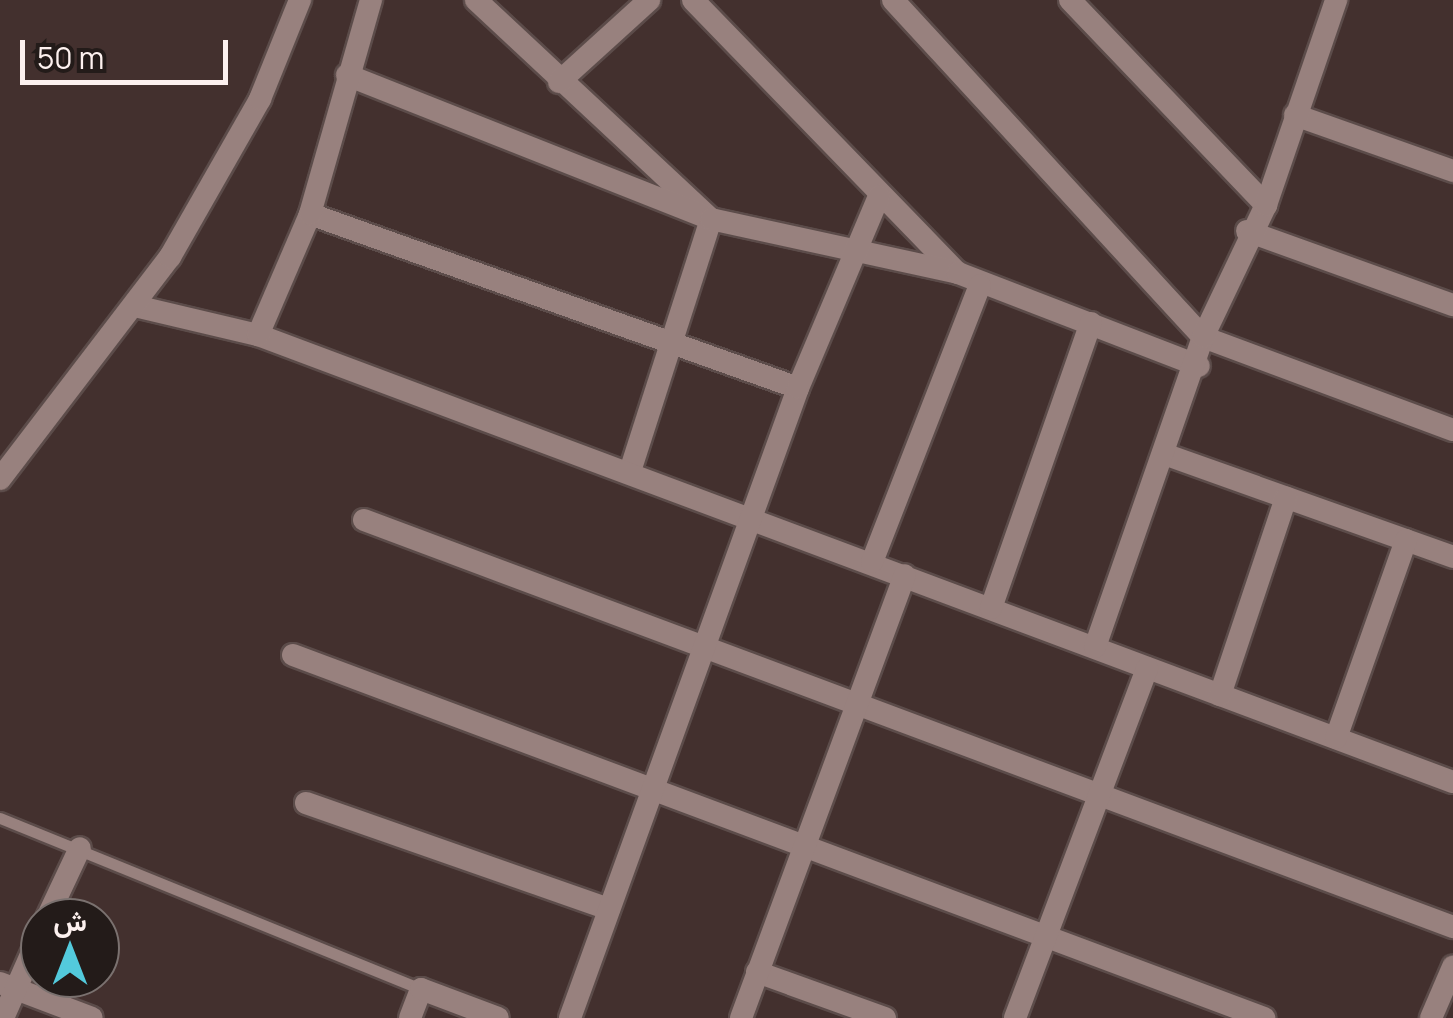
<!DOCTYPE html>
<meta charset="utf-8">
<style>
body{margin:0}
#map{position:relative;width:1453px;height:1018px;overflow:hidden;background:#43302e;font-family:Manrope,Vazirmatn,sans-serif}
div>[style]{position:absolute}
.roads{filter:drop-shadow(2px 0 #5c4c4a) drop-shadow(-2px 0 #5c4c4a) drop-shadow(0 2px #5c4c4a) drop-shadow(0 -2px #5c4c4a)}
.service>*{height:11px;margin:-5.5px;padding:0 5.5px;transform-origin:5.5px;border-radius:5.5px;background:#98817e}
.minor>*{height:22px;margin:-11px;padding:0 11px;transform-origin:11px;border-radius:11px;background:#98817e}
span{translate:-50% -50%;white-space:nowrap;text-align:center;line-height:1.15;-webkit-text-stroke:10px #231b19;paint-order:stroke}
.north{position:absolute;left:20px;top:898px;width:100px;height:100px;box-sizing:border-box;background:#231b19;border:2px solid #7a716f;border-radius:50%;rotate:0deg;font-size:28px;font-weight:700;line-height:40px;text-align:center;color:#fdf1ef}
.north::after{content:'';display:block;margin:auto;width:35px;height:45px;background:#53cadc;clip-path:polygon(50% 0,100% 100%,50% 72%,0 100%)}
.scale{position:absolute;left:20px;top:40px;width:208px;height:45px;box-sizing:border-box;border:5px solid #fdf1ef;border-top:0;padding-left:12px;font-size:30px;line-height:35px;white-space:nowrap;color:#fdf1ef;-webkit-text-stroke:8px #231b19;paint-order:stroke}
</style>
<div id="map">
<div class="roads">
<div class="service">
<div style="left:0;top:818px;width:454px;rotate:22.1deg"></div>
</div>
<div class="minor">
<div style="left:476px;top:0;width:321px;rotate:43deg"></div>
<div style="left:711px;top:219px;width:265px;rotate:107.8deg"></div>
<div style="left:693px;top:0;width:380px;rotate:45.9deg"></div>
<div style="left:893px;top:0;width:458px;rotate:47.4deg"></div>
<div style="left:1203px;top:337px;width:267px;rotate:20.4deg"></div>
<div style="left:1070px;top:0;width:284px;rotate:46.3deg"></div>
<div style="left:347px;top:75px;width:391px;rotate:21.6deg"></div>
<div style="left:711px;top:219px;width:253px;rotate:12.3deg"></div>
<div style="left:958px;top:273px;width:258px;rotate:21.1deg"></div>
<div style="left:559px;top:82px;width:122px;rotate:-42.3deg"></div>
<div style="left:1295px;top:115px;width:168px;rotate:19.5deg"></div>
<div style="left:310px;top:214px;width:518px;rotate:19.62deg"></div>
<div style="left:1247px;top:231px;width:219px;rotate:19.8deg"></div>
<div style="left:135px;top:306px;width:126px;rotate:13.3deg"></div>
<div style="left:258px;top:335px;width:1276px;rotate:20.51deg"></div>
<div style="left:258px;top:335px;width:132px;rotate:-66.7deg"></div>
<div style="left:310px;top:214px;width:223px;rotate:-74.1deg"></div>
<div style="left:1164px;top:454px;width:307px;rotate:19.6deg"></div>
<div style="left:0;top:479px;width:280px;rotate:-52.6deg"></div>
<div style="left:170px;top:257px;width:182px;rotate:-60.3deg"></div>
<div style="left:260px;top:99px;width:107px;rotate:-68deg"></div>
<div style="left:364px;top:520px;width:1163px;rotate:20.49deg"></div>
<div style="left:872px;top:562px;width:297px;rotate:-68.7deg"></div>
<div style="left:991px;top:608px;width:302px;rotate:-70.7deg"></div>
<div style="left:1095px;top:647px;width:328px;rotate:-70.8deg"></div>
<div style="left:1203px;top:337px;width:146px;rotate:-64.5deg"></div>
<div style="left:1266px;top:205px;width:217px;rotate:-71.1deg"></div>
<div style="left:293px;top:655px;width:1037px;rotate:20.5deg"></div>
<div style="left:1220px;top:695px;width:208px;rotate:-71.5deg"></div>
<div style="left:1336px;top:738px;width:210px;rotate:-70.5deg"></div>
<div style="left:306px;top:803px;width:321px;rotate:19.3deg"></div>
<div style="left:47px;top:918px;width:77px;rotate:-64.8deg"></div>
<div style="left:757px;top:972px;width:136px;rotate:19.8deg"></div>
<div style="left:0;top:983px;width:98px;rotate:20.8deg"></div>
<div style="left:3px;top:1018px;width:92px;rotate:-66.2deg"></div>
<div style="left:410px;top:1018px;width:31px;rotate:-69deg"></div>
<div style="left:421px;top:989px;width:82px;rotate:20.6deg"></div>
<div style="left:570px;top:1018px;width:670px;rotate:-70.1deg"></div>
<div style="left:798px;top:388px;width:208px;rotate:-67.1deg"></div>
<div style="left:741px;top:1018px;width:472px;rotate:-69.7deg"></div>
<div style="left:1015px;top:1018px;width:374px;rotate:-69.3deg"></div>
<div style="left:1431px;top:1018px;width:56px;rotate:-66.7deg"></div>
</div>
</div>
<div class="north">ش</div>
<div class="scale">50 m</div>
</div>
